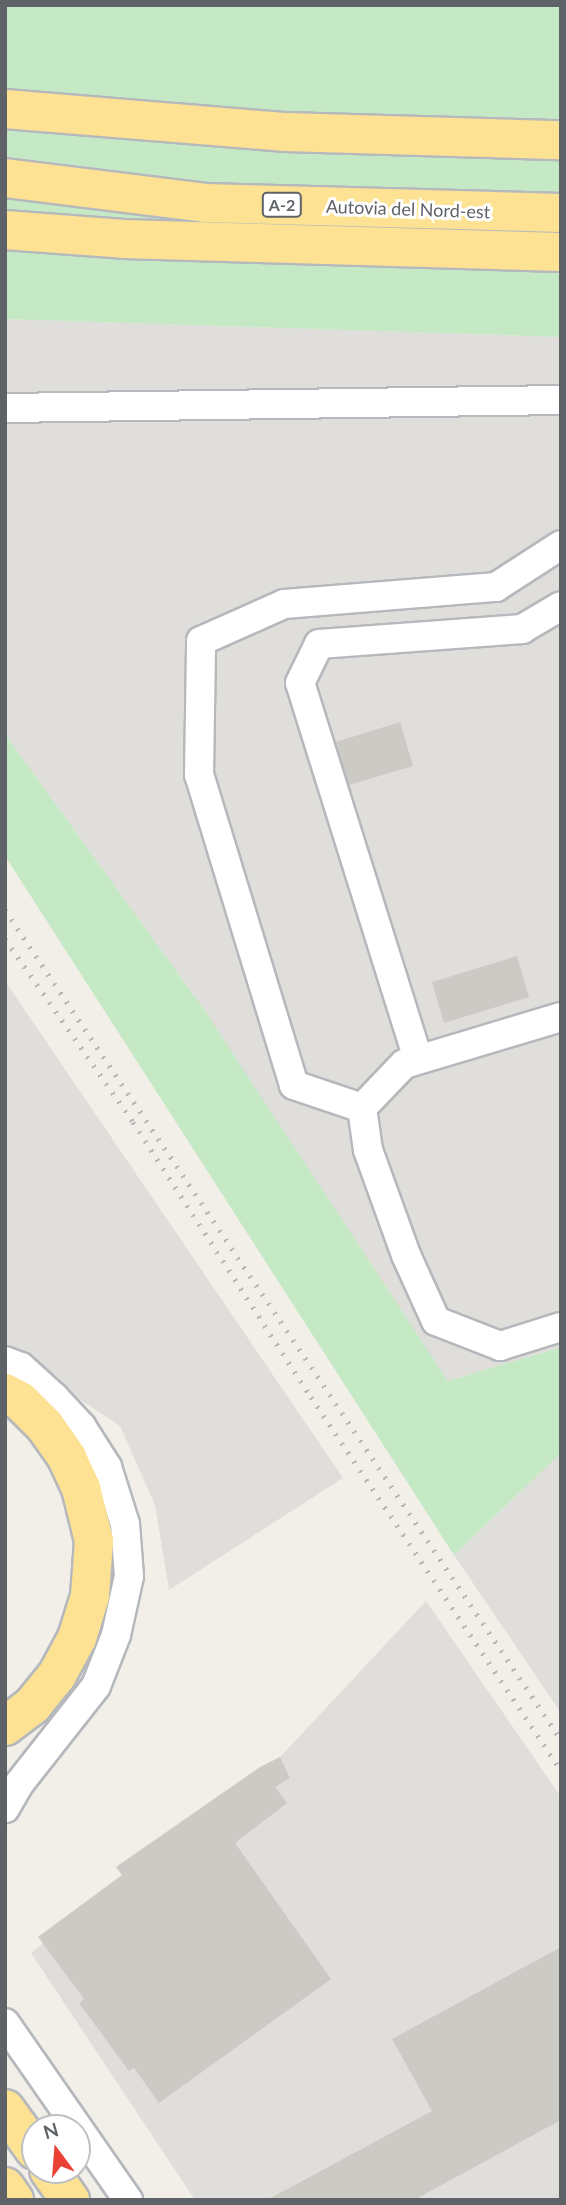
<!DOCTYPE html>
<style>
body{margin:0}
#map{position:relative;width:566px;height:2205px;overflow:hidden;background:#f1efe8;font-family:Lato,sans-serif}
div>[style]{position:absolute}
.industrial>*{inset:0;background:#e0deda}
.green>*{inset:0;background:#c5e8c5}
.building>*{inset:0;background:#cccac5}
.roads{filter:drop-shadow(2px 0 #b5b8bc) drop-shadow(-2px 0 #b5b8bc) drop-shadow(0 2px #b5b8bc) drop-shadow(0 -2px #b5b8bc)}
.minor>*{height:28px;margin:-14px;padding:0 14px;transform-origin:14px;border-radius:14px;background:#fff}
.highway>*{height:38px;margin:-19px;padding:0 19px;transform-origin:19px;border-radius:19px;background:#fde293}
.rail>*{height:5px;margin-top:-2.5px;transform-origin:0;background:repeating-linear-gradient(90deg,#b6b7b8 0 2px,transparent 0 11px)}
span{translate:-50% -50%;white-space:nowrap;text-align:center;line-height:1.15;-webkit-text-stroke:6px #fff;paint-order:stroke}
.shield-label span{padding:2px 5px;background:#fff;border:2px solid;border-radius:5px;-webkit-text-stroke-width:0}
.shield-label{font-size:16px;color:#5f6368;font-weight:700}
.street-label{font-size:18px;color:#5f6368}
.frame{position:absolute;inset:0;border:7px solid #5f6368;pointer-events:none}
.north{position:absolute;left:21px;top:2114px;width:70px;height:70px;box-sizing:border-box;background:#fff;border:2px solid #bfc1c3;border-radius:50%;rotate:344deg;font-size:19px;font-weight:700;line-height:28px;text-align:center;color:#5f6368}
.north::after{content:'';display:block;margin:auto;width:24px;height:32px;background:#ea4335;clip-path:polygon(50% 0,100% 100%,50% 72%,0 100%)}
</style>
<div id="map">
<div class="industrial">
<div style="clip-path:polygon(5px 319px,561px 337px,561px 1347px,448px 1381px,307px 1181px,203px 1008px,5px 734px)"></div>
<div style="clip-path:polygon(5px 981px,343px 1478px,169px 1590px,155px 1505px,120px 1426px,5px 1350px)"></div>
<div style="clip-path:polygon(561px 1453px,561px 1713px,454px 1555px)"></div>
<div style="clip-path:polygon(426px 1601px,561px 1797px,561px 2200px,195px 2200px,31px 1953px,282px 1755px)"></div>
</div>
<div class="green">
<div style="clip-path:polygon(5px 5px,561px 5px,561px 337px,5px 319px)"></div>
<div style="clip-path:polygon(5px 734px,203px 1008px,448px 1381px,561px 1347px,561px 1453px,454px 1555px,5px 856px)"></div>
</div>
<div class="building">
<div style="clip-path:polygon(400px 722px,413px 766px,349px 785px,336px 742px)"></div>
<div style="clip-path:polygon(517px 956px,529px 997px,444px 1023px,432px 982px)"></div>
<div style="clip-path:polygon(280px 1757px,290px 1778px,275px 1787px,287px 1803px,235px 1843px,331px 1979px,159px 2103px,134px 2068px,129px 2071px,79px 2003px,84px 1999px,38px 1937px,122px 1875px,116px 1867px,260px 1767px)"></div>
<div style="clip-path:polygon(561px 1947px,561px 2120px,414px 2200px,267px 2200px,432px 2111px,392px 2039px)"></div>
</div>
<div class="roads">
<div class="minor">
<div style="left:5px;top:408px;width:556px;rotate:-0.82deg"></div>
<div style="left:561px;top:1017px;width:164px;rotate:163.3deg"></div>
<div style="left:404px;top:1064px;width:61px;rotate:133.7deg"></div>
<div style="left:362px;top:1108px;width:42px;rotate:81.9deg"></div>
<div style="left:368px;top:1150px;width:112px;rotate:70.1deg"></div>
<div style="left:406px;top:1255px;width:72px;rotate:65.6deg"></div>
<div style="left:436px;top:1321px;width:69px;rotate:21.3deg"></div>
<div style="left:500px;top:1346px;width:64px;rotate:-17.3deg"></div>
<div style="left:418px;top:1059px;width:394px;rotate:-107.4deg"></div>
<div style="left:300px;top:683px;width:43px;rotate:-64deg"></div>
<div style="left:319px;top:644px;width:204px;rotate:-4.2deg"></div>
<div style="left:522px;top:629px;width:45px;rotate:-30.5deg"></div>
<div style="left:362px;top:1108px;width:72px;rotate:-161.3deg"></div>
<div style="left:294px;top:1085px;width:324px;rotate:-107deg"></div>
<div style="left:199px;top:775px;width:134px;rotate:-89.1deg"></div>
<div style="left:201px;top:641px;width:91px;rotate:-24deg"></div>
<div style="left:284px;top:604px;width:213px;rotate:-4.6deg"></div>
<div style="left:496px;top:587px;width:77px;rotate:-32.9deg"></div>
<div style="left:5px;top:1361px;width:17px;rotate:21deg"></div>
<div style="left:21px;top:1367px;width:45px;rotate:42.3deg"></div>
<div style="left:54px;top:1397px;width:40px;rotate:47deg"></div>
<div style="left:81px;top:1426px;width:49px;rotate:57.6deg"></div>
<div style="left:107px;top:1467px;width:60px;rotate:72.5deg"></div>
<div style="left:125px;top:1524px;width:52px;rotate:85.6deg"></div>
<div style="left:129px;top:1576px;width:60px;rotate:102.4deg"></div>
<div style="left:116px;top:1635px;width:55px;rotate:111.4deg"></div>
<div style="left:96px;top:1686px;width:125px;rotate:128.2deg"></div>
<div style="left:19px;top:1784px;width:28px;rotate:120deg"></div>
<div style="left:5px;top:2023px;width:216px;rotate:55.2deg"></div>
</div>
<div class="highway">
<div style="left:5px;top:109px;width:282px;rotate:4.7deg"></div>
<div style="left:286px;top:132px;width:275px;rotate:1.7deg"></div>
<div style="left:5px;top:178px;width:202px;rotate:7.1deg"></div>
<div style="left:205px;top:203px;width:356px;rotate:1.6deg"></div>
<div style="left:5px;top:230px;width:119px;rotate:4.3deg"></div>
<div style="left:124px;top:239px;width:437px;rotate:1.7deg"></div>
<div style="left:5px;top:1393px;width:17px;rotate:28deg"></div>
<div style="left:20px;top:1401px;width:35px;rotate:45deg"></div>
<div style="left:45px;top:1426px;width:39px;rotate:55deg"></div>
<div style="left:67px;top:1458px;width:33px;rotate:65deg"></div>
<div style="left:81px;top:1488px;width:55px;rotate:76.2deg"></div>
<div style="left:94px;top:1541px;width:55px;rotate:94.2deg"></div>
<div style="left:90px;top:1596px;width:44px;rotate:107.2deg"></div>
<div style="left:77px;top:1638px;width:42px;rotate:118.4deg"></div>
<div style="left:57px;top:1675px;width:38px;rotate:129deg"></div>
<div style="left:33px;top:1705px;width:35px;rotate:143deg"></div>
<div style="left:5px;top:2109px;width:51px;rotate:53.8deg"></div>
<div style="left:49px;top:2170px;width:37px;rotate:55deg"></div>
<div style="left:5px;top:2187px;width:16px;rotate:55deg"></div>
</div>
</div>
<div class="rail">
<div style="left:5px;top:910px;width:999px;rotate:56.18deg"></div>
<div style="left:5px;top:939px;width:223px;rotate:55deg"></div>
<div style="left:133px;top:1122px;width:328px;rotate:57.1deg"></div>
<div style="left:311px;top:1397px;width:449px;rotate:56.2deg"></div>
</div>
<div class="shield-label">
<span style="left:282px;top:205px">A-2</span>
</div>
<div class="street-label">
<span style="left:408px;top:209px;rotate:2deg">Autovia del Nord-est</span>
</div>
<div class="frame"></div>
<div class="north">N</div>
</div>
